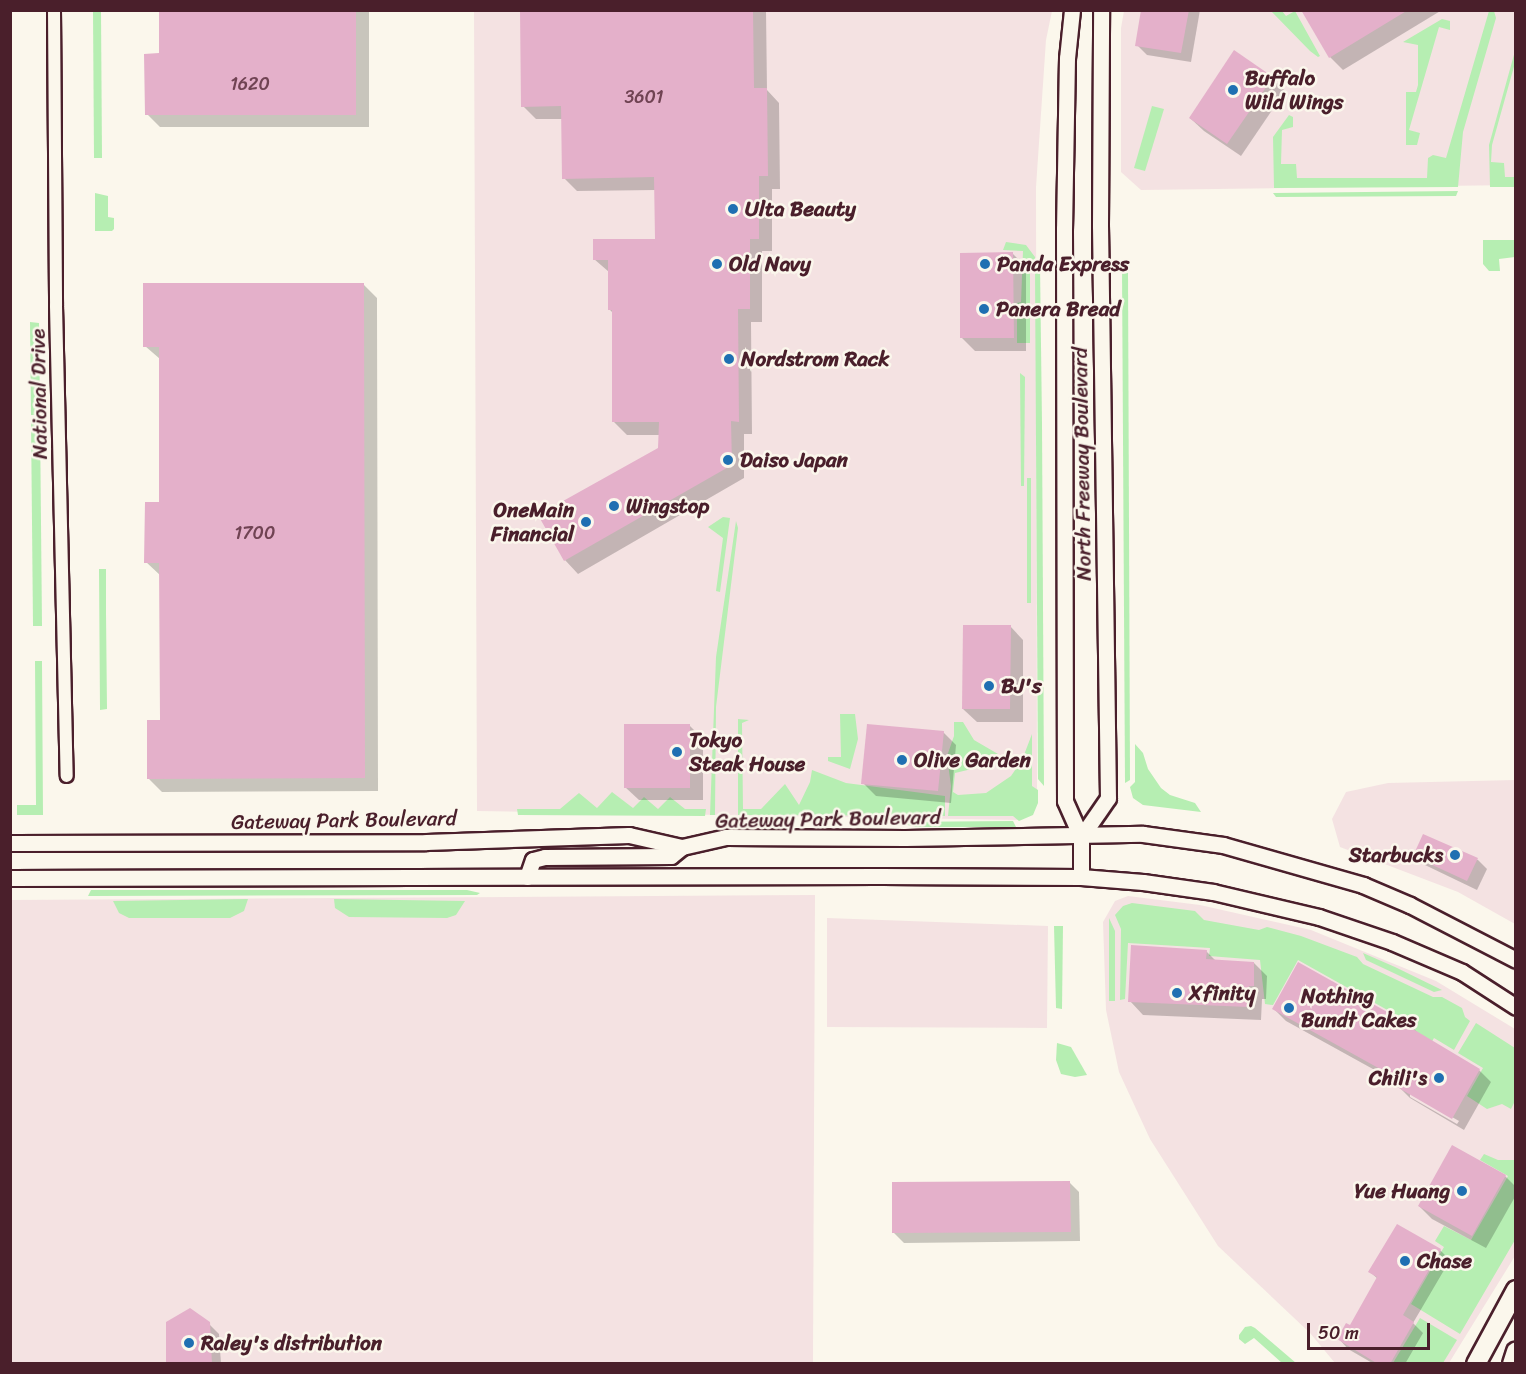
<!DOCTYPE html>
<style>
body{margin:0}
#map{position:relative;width:1526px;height:1374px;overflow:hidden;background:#fbf7ec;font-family:Sriracha,sans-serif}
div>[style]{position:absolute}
.built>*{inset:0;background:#f4e2e2}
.green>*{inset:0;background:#b6eeb2}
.shadow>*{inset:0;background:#0003}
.building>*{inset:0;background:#e4b0ca}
.roads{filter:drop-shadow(2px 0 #4a1f2b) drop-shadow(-2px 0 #4a1f2b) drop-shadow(0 2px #4a1f2b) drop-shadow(0 -2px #4a1f2b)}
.minor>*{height:12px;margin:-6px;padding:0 6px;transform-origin:6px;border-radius:6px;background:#fbf7ec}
.tertiary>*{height:15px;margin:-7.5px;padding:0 7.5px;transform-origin:7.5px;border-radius:7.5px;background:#fbf7ec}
.secondary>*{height:18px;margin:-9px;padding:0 9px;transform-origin:9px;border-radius:9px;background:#fbf7ec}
.dots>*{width:16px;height:16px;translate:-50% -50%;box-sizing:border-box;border:3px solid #fbf7ec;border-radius:50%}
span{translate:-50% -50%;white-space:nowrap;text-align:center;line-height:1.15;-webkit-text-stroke:5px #fbf7ec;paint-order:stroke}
.number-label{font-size:18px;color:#704353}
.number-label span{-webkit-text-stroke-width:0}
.poi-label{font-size:21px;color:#4a1f2b;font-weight:700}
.left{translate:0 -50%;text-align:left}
.right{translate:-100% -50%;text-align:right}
.street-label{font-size:21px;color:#4a1f2b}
.frame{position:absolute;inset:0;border:12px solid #4a1f2b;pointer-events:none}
.scale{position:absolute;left:1307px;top:1323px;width:123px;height:27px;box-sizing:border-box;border:3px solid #4a1f2b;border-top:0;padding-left:8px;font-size:18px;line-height:21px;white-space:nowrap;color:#4a1f2b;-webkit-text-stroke:4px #fbf7ec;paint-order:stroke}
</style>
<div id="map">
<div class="built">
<div style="clip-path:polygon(474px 11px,1052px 11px,1046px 40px,1036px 187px,1037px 791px,1018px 820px,477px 811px)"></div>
<div style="clip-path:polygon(1124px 11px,1515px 11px,1515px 185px,1141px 190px,1121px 172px,1121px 28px)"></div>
<div style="clip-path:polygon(1515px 780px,1515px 924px,1458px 892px,1340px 847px,1332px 819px,1346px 792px,1388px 783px)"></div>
<div style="clip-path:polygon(815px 895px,813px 1363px,11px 1363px,10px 900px)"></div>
<div style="clip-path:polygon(1128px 896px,1200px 905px,1311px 930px,1436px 981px,1515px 1029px,1515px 1256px,1449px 1363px,1335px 1363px,1310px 1333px,1218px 1246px,1150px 1139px,1119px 1072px,1106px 1010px,1103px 922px,1115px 901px)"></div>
<div style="clip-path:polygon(827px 918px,1048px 926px,1047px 1028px,827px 1027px)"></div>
</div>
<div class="green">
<div style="clip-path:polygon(93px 11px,101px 11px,102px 158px,94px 158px)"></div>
<div style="clip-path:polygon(1271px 11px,1282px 11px,1286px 16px,1295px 11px,1320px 56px,1318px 57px,1310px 51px)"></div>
<div style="clip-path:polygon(1489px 11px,1494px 11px,1496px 18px,1463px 132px,1458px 187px,1274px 188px,1273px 137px,1289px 115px,1293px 117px,1293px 127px,1282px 130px,1281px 164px,1296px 164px,1297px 178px,1427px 178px,1428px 158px,1433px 155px,1446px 158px)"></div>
<div style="clip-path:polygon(1442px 19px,1450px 21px,1450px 30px,1439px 27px,1409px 130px,1420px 133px,1417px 145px,1406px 145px,1406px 92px,1416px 92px,1418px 85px,1418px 45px,1403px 42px)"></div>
<div style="clip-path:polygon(1515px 51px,1515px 63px,1492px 145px,1491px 162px,1504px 163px,1505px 177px,1515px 177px,1515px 187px,1490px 187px,1489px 145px)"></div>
<div style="clip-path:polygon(1152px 106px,1164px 109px,1145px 171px,1134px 168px)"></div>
<div style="clip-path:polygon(1458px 191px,1456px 196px,1276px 197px,1273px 193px)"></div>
<div style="clip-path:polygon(95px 193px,108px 196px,108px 217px,114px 218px,114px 229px,112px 231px,95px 231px)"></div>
<div style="clip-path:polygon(1483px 240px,1515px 240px,1515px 257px,1499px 259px,1500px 271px,1489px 271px,1483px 264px)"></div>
<div style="clip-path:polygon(1006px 242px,1026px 245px,1035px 257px,1035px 261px,1030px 268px,1030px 343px,1017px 343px,1017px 303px,1021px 302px,1023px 251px,1003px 250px)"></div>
<div style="clip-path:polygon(1040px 265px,1042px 424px,1044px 786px,1038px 779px,1035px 269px)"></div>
<div style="clip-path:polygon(1122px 267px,1128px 271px,1130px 780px,1125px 783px)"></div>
<div style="clip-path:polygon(30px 322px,39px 323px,40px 415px,31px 415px)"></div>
<div style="clip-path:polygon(1020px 373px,1025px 377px,1024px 486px,1021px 486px)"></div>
<div style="clip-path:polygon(31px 419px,40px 419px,42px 626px,33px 626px)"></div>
<div style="clip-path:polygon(1027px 478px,1031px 478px,1031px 603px,1027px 603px)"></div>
<div style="clip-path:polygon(723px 517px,730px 518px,720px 592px,716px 591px,723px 538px,708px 527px)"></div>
<div style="clip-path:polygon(736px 521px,738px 528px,716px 707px,715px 815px,710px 815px,716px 657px)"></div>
<div style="clip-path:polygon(99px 569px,106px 569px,106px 612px,107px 709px,100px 710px)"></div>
<div style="clip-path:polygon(35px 661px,42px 661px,43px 815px,17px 815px,17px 805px,36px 805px)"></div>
<div style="clip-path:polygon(840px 714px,855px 714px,858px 739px,850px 769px,828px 761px,828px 757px,841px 757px)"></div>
<div style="clip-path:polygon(738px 719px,749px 720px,742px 723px,743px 809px,761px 809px,785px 784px,799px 805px,810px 782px,812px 770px,846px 783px,945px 796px,945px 816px,738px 815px)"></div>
<div style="clip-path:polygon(954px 722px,963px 722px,974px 740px,998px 754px,976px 768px,955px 773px,953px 792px,958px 795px,986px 793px,1011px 776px,1022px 760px,1032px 734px,1032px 786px,1038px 790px,1038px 803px,1033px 815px,1019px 821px,1013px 816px,948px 816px,951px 786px,947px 756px,954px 736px)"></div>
<div style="clip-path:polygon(1135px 744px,1143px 753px,1148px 769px,1161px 788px,1170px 795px,1195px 803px,1201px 812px,1143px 805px,1133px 798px,1130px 787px,1135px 782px)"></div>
<div style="clip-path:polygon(612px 792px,633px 808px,644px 797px,658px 809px,670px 797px,685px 809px,706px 809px,705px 816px,518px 815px,517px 809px,560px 809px,579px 793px,597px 808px)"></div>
<div style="clip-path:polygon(1013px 821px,1016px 827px,916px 827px,895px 822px)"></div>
<div style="clip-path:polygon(91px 890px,467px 890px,480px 893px,477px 895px,88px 896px)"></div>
<div style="clip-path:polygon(248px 899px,244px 911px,230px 918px,129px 918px,119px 913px,113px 901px)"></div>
<div style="clip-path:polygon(334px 899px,465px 901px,456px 915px,447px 918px,349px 917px,335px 908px)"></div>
<div style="clip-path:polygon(1132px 903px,1195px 911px,1204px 920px,1259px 930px,1267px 927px,1301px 936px,1357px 957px,1363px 964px,1433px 997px,1442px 997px,1462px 1008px,1465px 1017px,1470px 1021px,1454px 1050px,1434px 1038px,1427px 1050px,1405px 1048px,1416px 1026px,1298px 960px,1273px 1005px,1265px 1004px,1260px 960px,1209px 956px,1210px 948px,1128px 943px,1125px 999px,1120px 1000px,1121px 929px,1115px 915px,1123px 906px)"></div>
<div style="clip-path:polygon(1109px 918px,1115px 931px,1115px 1001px,1109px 1001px)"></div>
<div style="clip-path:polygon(1054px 926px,1063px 926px,1062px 1009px,1056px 1008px)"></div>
<div style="clip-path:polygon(1363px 953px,1395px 967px,1442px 990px,1434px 992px,1366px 960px)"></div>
<div style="clip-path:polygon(1476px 1023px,1515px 1048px,1515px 1101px,1511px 1109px,1502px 1104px,1487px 1109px,1467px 1096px,1483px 1068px,1458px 1053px)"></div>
<div style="clip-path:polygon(1057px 1043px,1071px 1047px,1087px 1075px,1075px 1077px,1061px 1074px,1056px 1060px)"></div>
<div style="clip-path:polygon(1484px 1154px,1498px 1160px,1515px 1160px,1515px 1240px,1460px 1334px,1411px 1304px,1444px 1247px,1435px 1241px,1444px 1226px,1471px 1240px,1508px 1176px,1480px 1160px)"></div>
<div style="clip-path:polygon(1420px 1318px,1457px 1340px,1443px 1363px,1393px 1363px)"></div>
<div style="clip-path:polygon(1251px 1326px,1255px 1328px,1296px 1363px,1282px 1363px,1254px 1338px,1245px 1344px,1239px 1339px,1239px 1335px,1245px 1327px)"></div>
</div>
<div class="shadow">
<div style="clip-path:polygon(161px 10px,369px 10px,369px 127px,160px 127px,147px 114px,161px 55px)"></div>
<div style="clip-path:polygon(521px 10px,766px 10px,767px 90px,779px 103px,780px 189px,772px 189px,772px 251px,762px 251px,762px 322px,751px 322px,752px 434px,744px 434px,744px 478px,578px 574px,565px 560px,540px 515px,659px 449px,660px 435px,627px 435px,614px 422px,613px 313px,609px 309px,609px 272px,594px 259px,656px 241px,656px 190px,577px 191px,564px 178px,563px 119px,536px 119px,523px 106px)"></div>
<div style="clip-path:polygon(1143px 10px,1200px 10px,1191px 62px,1147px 55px,1137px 45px)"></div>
<div style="clip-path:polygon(1302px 10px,1442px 10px,1343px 70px,1330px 57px)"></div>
<div style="clip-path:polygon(1272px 78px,1285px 91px,1241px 156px,1204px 131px,1190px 118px)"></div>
<div style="clip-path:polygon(1013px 254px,1026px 267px,1026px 351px,975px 351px,962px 338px)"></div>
<div style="clip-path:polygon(364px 285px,377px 298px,378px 791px,162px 792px,149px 779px,161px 722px,161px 576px,146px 562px,161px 504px,160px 359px,145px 346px)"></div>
<div style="clip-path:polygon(1010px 626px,1023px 640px,1023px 722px,977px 722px,963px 709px)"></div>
<div style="clip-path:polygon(689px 725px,703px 739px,703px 800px,639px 800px,625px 787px)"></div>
<div style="clip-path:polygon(943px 732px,956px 745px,951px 803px,876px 796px,863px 783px)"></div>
<div style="clip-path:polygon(1424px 836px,1478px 860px,1487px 869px,1477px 890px,1425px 865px,1415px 855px)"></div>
<div style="clip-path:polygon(1206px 951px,1216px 961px,1254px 963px,1267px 976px,1266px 999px,1262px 999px,1261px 1020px,1143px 1015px,1130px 1001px)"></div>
<div style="clip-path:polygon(evenodd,1274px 1009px,1413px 1028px,1422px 1037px,1479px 1070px,1491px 1082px,1464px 1130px,1410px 1098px,1398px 1086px,1400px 1084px,1286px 1021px,1274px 1009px,1410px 1093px,1459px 1121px,1457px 1124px,1410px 1097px,1410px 1093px)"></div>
<div style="clip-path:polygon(1452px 1147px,1505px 1176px,1516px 1187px,1516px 1195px,1486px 1248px,1432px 1219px,1419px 1206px)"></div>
<div style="clip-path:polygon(1070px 1183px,1079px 1192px,1080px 1241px,904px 1243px,894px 1233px)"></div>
<div style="clip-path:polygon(1397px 1226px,1440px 1250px,1450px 1260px,1413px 1323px,1423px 1333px,1405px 1364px,1374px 1364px,1348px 1349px,1339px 1339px,1350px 1327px,1378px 1279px,1370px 1272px)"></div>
<div style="clip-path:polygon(209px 1324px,219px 1334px,221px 1364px,168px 1364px)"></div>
</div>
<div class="building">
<div style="clip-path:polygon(159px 10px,356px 10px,356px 115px,145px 115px,144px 54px,159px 53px)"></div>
<div style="clip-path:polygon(520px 10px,753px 10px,754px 88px,767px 88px,768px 176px,759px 176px,759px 239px,750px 239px,750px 309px,738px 309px,739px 422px,731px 421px,732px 465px,564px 561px,538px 515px,658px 448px,659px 422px,612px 422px,612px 310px,608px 310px,608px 260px,593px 260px,593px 239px,655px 239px,654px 177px,562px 179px,561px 106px,521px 107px)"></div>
<div style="clip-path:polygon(1141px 10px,1189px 10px,1181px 53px,1135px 46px)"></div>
<div style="clip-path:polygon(1301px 10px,1408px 10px,1329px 58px)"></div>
<div style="clip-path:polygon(1234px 50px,1273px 77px,1227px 144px,1189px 118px)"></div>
<div style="clip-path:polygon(1013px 252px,1014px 338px,960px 338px,960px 253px)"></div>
<div style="clip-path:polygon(143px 283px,364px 283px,365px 778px,147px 779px,147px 720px,160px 720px,159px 563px,144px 563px,145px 502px,159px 502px,159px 347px,143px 347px)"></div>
<div style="clip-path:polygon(963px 625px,1011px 625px,1010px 709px,962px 709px)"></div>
<div style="clip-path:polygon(624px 724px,690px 724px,690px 788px,624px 788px)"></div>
<div style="clip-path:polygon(867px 724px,944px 731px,938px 791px,861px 784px)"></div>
<div style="clip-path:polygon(1423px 834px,1478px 858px,1467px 881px,1413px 856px)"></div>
<div style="clip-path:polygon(1131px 945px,1207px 950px,1206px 959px,1254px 962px,1254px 986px,1249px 986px,1249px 1007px,1128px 1002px)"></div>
<div style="clip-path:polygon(1298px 962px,1414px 1027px,1413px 1029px,1480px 1069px,1452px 1119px,1397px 1087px,1400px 1080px,1272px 1009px)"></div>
<div style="clip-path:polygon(1452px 1145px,1506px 1175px,1472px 1236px,1418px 1206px)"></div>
<div style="clip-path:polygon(1070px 1181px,1071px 1232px,892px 1233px,892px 1182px)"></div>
<div style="clip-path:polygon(1397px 1224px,1441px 1249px,1403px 1315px,1414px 1322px,1390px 1364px,1378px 1364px,1337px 1339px,1346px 1323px,1350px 1325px,1377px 1277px,1368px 1272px)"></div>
<div style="clip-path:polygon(190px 1308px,210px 1322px,212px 1364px,166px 1364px,166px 1322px)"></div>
</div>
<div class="roads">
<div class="minor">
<div style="left:54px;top:10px;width:296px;rotate:89.6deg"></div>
<div style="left:56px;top:306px;width:470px;rotate:88.7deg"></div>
</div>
<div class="tertiary">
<div style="left:1072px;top:10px;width:48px;rotate:95.9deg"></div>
<div style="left:1067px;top:58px;width:171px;rotate:91deg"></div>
<div style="left:1064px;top:229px;width:572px;rotate:89.9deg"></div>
<div style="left:1065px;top:801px;width:39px;rotate:66deg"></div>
<div style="left:1081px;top:837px;width:40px;rotate:90deg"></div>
<div style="left:1081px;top:837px;width:47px;rotate:-55.3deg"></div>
<div style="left:1108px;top:798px;width:572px;rotate:-90.8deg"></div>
<div style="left:1100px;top:226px;width:216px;rotate:-89.7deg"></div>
<div style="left:10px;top:843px;width:416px;rotate:-0.1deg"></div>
<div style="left:426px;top:842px;width:203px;rotate:-2deg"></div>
<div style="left:629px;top:835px;width:54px;rotate:12.8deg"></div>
<div style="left:682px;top:847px;width:45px;rotate:-12.8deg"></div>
<div style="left:726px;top:837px;width:179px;rotate:0.3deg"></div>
<div style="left:905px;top:838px;width:238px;rotate:-1deg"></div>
<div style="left:1143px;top:834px;width:81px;rotate:7.8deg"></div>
<div style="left:1223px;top:845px;width:146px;rotate:15.9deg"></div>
<div style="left:1363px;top:885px;width:51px;rotate:23.1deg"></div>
<div style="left:1410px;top:905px;width:119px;rotate:27.4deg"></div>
<div style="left:527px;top:877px;width:18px;rotate:-71deg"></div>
<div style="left:533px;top:860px;width:12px;rotate:-14deg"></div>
<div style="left:545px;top:857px;width:126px;rotate:-0.5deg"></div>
<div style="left:671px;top:856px;width:14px;rotate:-39deg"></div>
<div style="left:10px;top:878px;width:871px;rotate:-0.13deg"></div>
<div style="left:881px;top:876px;width:200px;rotate:0.3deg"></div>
<div style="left:1081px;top:877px;width:62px;rotate:4.6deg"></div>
<div style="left:1143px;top:882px;width:71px;rotate:8.1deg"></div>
<div style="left:1213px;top:892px;width:109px;rotate:13.3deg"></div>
<div style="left:1319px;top:917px;width:77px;rotate:18.9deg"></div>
<div style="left:1392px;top:942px;width:76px;rotate:23.2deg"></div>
<div style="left:1462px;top:972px;width:64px;rotate:32.9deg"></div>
</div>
<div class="secondary">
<div style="left:1476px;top:1364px;width:84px;rotate:-61.6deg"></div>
<div style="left:1512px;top:1364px;width:13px;rotate:-72deg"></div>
</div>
</div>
<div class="dots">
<div style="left:1233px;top:90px;background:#1f6fb2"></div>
<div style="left:733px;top:209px;background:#1f6fb2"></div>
<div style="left:717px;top:264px;background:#1f6fb2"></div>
<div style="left:985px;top:264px;background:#1f6fb2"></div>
<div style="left:984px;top:309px;background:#1f6fb2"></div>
<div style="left:729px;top:359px;background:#1f6fb2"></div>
<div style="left:728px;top:460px;background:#1f6fb2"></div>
<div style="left:614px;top:506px;background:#1f6fb2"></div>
<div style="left:586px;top:522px;background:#1f6fb2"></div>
<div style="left:989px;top:686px;background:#1f6fb2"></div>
<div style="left:677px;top:752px;background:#1f6fb2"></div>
<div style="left:902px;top:760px;background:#1f6fb2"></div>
<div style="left:1455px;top:855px;background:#1f6fb2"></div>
<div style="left:1177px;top:993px;background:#1f6fb2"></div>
<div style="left:1289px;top:1008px;background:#1f6fb2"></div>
<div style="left:1439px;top:1078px;background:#1f6fb2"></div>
<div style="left:1462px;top:1191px;background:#1f6fb2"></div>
<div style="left:1405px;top:1261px;background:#1f6fb2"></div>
<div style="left:189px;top:1343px;background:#1f6fb2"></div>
</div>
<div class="number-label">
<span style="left:250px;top:84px">1620</span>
<span style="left:644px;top:97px">3601</span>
<span style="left:255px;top:533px">1700</span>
</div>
<div class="poi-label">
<span class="left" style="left:1245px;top:90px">Buffalo<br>Wild Wings</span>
<span class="left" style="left:745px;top:209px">Ulta Beauty</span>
<span class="left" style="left:729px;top:264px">Old Navy</span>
<span class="left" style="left:997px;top:264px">Panda Express</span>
<span class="left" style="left:996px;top:309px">Panera Bread</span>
<span class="left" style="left:741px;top:359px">Nordstrom Rack</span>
<span class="left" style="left:740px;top:460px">Daiso Japan</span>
<span class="left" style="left:626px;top:506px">Wingstop</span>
<span class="right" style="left:574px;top:522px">OneMain<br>Financial</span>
<span class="left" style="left:1001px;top:686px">BJ's</span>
<span class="left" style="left:689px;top:752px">Tokyo<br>Steak House</span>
<span class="left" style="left:914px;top:760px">Olive Garden</span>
<span class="right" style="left:1443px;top:855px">Starbucks</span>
<span class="left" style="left:1189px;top:993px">Xfinity</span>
<span class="left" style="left:1301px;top:1008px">Nothing<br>Bundt Cakes</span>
<span class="right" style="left:1427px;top:1078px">Chili's</span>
<span class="right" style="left:1450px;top:1191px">Yue Huang</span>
<span class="left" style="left:1417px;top:1261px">Chase</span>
<span class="left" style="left:201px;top:1343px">Raley's distribution</span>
</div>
<div class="street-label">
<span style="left:39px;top:394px;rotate:-91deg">National Drive</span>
<span style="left:1082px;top:464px;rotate:-91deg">North Freeway Boulevard</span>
<span style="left:828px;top:819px;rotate:-1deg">Gateway Park Boulevard</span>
<span style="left:344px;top:820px;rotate:-1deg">Gateway Park Boulevard</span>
</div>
<div class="frame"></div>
<div class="scale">50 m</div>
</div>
